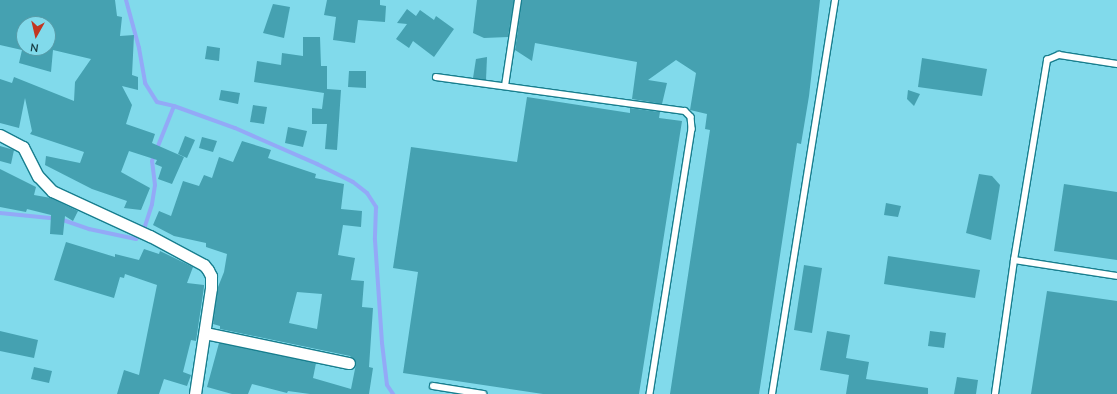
<!DOCTYPE html>
<style>
body{margin:0}
#map{position:relative;width:1117px;height:394px;overflow:hidden;background:#81daeb;font-family:"Nunito Sans",sans-serif}
div>[style]{position:absolute}
.stream>*{height:4px;margin:-2px;padding:0 2px;transform-origin:2px;border-radius:2px;background:#93a9f7}
.building>*{inset:0;background:#45a1b1}
.roads{filter:drop-shadow(1px 0 #187e8e) drop-shadow(-1px 0 #187e8e) drop-shadow(0 1px #187e8e) drop-shadow(0 -1px #187e8e)}
.service>*{height:5.5px;margin:-2.75px;padding:0 2.75px;transform-origin:2.75px;border-radius:2.75px;background:#fff}
.minor>*{height:11px;margin:-5.5px;padding:0 5.5px;transform-origin:5.5px;border-radius:5.5px;background:#fff}
span{translate:-50% -50%;white-space:nowrap;text-align:center;line-height:1.15;-webkit-text-stroke:4px #81daeb;paint-order:stroke}
.north{position:absolute;left:16px;top:16px;width:40px;height:40px;box-sizing:border-box;background:#81daeb;border:1px solid #579ca9;border-radius:50%;rotate:188deg;font-size:11px;font-weight:700;line-height:16px;text-align:center;color:#183e45}
.north::after{content:'';display:block;margin:auto;width:14px;height:18px;background:#c23621;clip-path:polygon(50% 0,100% 100%,50% 72%,0 100%)}
</style>
<div id="map">
<div class="stream">
<div style="left:126px;top:0;width:50px;rotate:74.8deg"></div>
<div style="left:139px;top:48px;width:36px;rotate:80deg"></div>
<div style="left:145px;top:83px;width:22px;rotate:58deg"></div>
<div style="left:157px;top:102px;width:17px;rotate:13deg"></div>
<div style="left:0;top:213px;width:60px;rotate:5.7deg"></div>
<div style="left:60px;top:219px;width:31px;rotate:19deg"></div>
<div style="left:89px;top:229px;width:48px;rotate:12deg"></div>
<div style="left:136px;top:239px;width:16px;rotate:-55deg"></div>
<div style="left:145px;top:226px;width:23px;rotate:-72deg"></div>
<div style="left:152px;top:204px;width:19px;rotate:-81deg"></div>
<div style="left:155px;top:185px;width:24px;rotate:-97deg"></div>
<div style="left:152px;top:161px;width:59px;rotate:-68.2deg"></div>
<div style="left:174px;top:106px;width:65px;rotate:19.8deg"></div>
<div style="left:235px;top:128px;width:90px;rotate:23.7deg"></div>
<div style="left:317px;top:164px;width:40px;rotate:26.6deg"></div>
<div style="left:353px;top:182px;width:18px;rotate:38deg"></div>
<div style="left:367px;top:193px;width:17px;rotate:57deg"></div>
<div style="left:376px;top:207px;width:33px;rotate:92deg"></div>
<div style="left:375px;top:240px;width:103px;rotate:86.1deg"></div>
<div style="left:382px;top:343px;width:42px;rotate:83.2deg"></div>
<div style="left:387px;top:385px;width:11px;rotate:56deg"></div>
</div>
<div class="building">
<div style="clip-path:polygon(evenodd,0 0,115px 0,117px 16px,122px 17px,120px 36px,134px 35px,132px 75px,138px 77px,138px 90px,122px 86px,132px 105px,126px 124px,155px 134px,152px 143px,184px 157px,172px 184px,158px 179px,162px 167px,155px 164px,157px 160px,129px 151px,121px 172px,150px 188px,141px 210px,124px 208px,127px 201px,92px 189px,45px 165px,46px 156px,80px 163px,84px 152px,30px 134px,32px 131px,25px 98px,19px 128px,0 123px,0 79px,12px 83px,14px 77px,74px 101px,75px 82px,91px 59px,53px 50px,51px 72px,19px 63px,22px 50px,0 45px,0 0,24px 24px,48px 24px,48px 48px,24px 48px,24px 24px)"></div>
<div style="clip-path:polygon(327px 0,380px 0,380px 5px,386px 6px,385px 22px,358px 20px,355px 43px,333px 40px,336px 17px,324px 15px)"></div>
<div style="clip-path:polygon(477px 0,514px 0,508px 37px,484px 38px,473px 33px)"></div>
<div style="clip-path:polygon(522px 0,820px 0,809px 96px,801px 144px,797px 143px,759px 394px,670px 394px,710px 130px,705px 129px,707px 114px,690px 110px,696px 73px,676px 60px,648px 80px,667px 83px,662px 104px,632px 99px,637px 62px,535px 43px,532px 61px,515px 50px)"></div>
<div style="clip-path:polygon(273px 4px,290px 7px,284px 38px,263px 33px)"></div>
<div style="clip-path:polygon(407px 9px,416px 16px,420px 10px,434px 20px,436px 16px,454px 29px,434px 57px,413px 41px,409px 48px,396px 39px,407px 24px,397px 23px)"></div>
<div style="clip-path:polygon(303px 37px,320px 37px,321px 66px,327px 66px,327px 89px,341px 90px,337px 150px,325px 149px,327px 124px,312px 124px,312px 108px,322px 109px,324px 93px,254px 82px,257px 61px,281px 65px,282px 53px,303px 56px)"></div>
<div style="clip-path:polygon(207px 46px,220px 48px,219px 61px,205px 59px)"></div>
<div style="clip-path:polygon(487px 57px,486px 80px,473px 78px,476px 59px)"></div>
<div style="clip-path:polygon(922px 58px,987px 69px,982px 96px,918px 87px)"></div>
<div style="clip-path:polygon(349px 71px,366px 71px,366px 88px,348px 87px)"></div>
<div style="clip-path:polygon(221px 90px,240px 93px,238px 104px,219px 100px)"></div>
<div style="clip-path:polygon(908px 90px,920px 94px,914px 106px,907px 99px)"></div>
<div style="clip-path:polygon(527px 97px,630px 113px,630px 108px,660px 112px,659px 118px,682px 121px,639px 394px,543px 394px,403px 373px,418px 272px,393px 268px,411px 147px,517px 162px)"></div>
<div style="clip-path:polygon(253px 105px,267px 107px,264px 124px,250px 122px)"></div>
<div style="clip-path:polygon(288px 127px,307px 131px,303px 147px,285px 143px)"></div>
<div style="clip-path:polygon(185px 136px,195px 140px,187px 158px,178px 154px)"></div>
<div style="clip-path:polygon(202px 137px,217px 141px,213px 152px,199px 148px)"></div>
<div style="clip-path:polygon(evenodd,242px 141px,271px 150px,268px 158px,316px 174px,315px 178px,344px 184px,341px 209px,362px 211px,361px 227px,343px 225px,338px 255px,355px 258px,351px 280px,364px 281px,362px 307px,373px 308px,369px 367px,373px 368px,369px 394px,310px 394px,288px 391px,287px 393px,252px 384px,248px 394px,232px 394px,207px 387px,219px 343px,316px 363px,313px 378px,351px 389px,356px 364px,350px 356px,220px 329px,220px 326px,213px 324px,218px 287px,224px 272px,227px 254px,206px 247px,206px 243px,174px 236px,153px 225px,159px 211px,171px 216px,183px 181px,199px 186px,204px 175px,212px 178px,219px 157px,233px 162px,242px 141px,297px 292px,322px 294px,317px 329px,289px 323px,297px 292px)"></div>
<div style="clip-path:polygon(0 146px,14px 150px,11px 164px,0 161px)"></div>
<div style="clip-path:polygon(0 169px,36px 187px,34px 195px,51px 198px,78px 211px,73px 221px,65px 216px,63px 235px,50px 234px,51px 215px,27px 209px,26px 212px,0 207px)"></div>
<div style="clip-path:polygon(979px 174px,992px 176px,1000px 185px,991px 240px,966px 233px)"></div>
<div style="clip-path:polygon(1064px 184px,1117px 192px,1117px 260px,1054px 251px)"></div>
<div style="clip-path:polygon(886px 203px,901px 206px,898px 217px,884px 215px)"></div>
<div style="clip-path:polygon(66px 242px,115px 257px,115px 254px,139px 260px,144px 249px,159px 254px,160px 251px,193px 267px,187px 283px,204px 285px,204px 287px,196px 341px,191px 340px,183px 372px,191px 375px,187px 386px,164px 379px,159px 394px,117px 394px,124px 370px,139px 375px,157px 285px,125px 274px,124px 278px,120px 277px,114px 298px,54px 280px)"></div>
<div style="clip-path:polygon(888px 256px,980px 270px,975px 298px,884px 284px)"></div>
<div style="clip-path:polygon(804px 265px,822px 268px,812px 333px,794px 330px)"></div>
<div style="clip-path:polygon(1047px 291px,1117px 301px,1117px 394px,1031px 394px)"></div>
<div style="clip-path:polygon(0 331px,38px 340px,34px 358px,0 351px)"></div>
<div style="clip-path:polygon(827px 331px,850px 335px,846px 358px,869px 362px,866px 379px,928px 388px,928px 394px,846px 394px,849px 375px,820px 370px)"></div>
<div style="clip-path:polygon(930px 331px,946px 333px,944px 348px,928px 346px)"></div>
<div style="clip-path:polygon(34px 367px,52px 371px,49px 383px,31px 379px)"></div>
<div style="clip-path:polygon(957px 377px,978px 380px,976px 394px,954px 394px)"></div>
</div>
<div class="roads">
<div class="service">
<div style="left:436px;top:77px;width:251px;rotate:7.8deg"></div>
<div style="left:685px;top:111px;width:8px;rotate:45deg"></div>
<div style="left:691px;top:117px;width:12px;rotate:85deg"></div>
<div style="left:692px;top:129px;width:268px;rotate:99deg"></div>
<div style="left:505px;top:86px;width:87px;rotate:-81.4deg"></div>
<div style="left:1014px;top:260px;width:203px;rotate:-80.6deg"></div>
<div style="left:1047px;top:60px;width:13px;rotate:-23deg"></div>
<div style="left:1059px;top:55px;width:59px;rotate:8.8deg"></div>
<div style="left:433px;top:386px;width:51px;rotate:9.1deg"></div>
<div style="left:772px;top:394px;width:399px;rotate:-80.9deg"></div>
<div style="left:995px;top:394px;width:135px;rotate:-81.9deg"></div>
<div style="left:1014px;top:260px;width:104px;rotate:8.8deg"></div>
</div>
<div class="minor">
<div style="left:0;top:135px;width:26px;rotate:28deg"></div>
<div style="left:23px;top:147px;width:33px;rotate:63deg"></div>
<div style="left:38px;top:176px;width:21px;rotate:47deg"></div>
<div style="left:52px;top:191px;width:108px;rotate:24.7deg"></div>
<div style="left:150px;top:236px;width:61px;rotate:28.2deg"></div>
<div style="left:204px;top:265px;width:6px;rotate:51deg"></div>
<div style="left:208px;top:270px;width:7px;rotate:63deg"></div>
<div style="left:211px;top:276px;width:12px;rotate:90deg"></div>
<div style="left:211px;top:288px;width:107px;rotate:98.6deg"></div>
<div style="left:205px;top:333px;width:147px;rotate:11.8deg"></div>
</div>
</div>
<div class="north">N</div>
</div>
